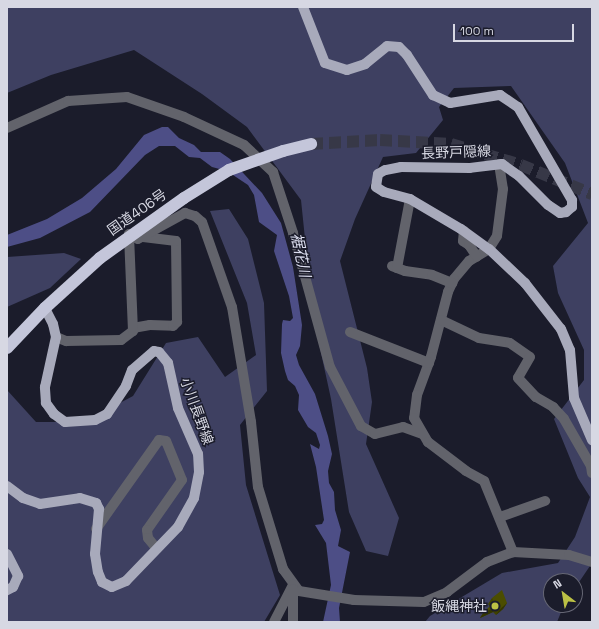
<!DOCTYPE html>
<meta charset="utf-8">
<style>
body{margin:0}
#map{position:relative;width:599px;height:629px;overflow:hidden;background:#1b1c2b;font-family:"Space Grotesk","Noto Sans JP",sans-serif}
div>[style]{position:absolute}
.green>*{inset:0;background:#3e4061}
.water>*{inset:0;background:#4d4e86}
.highway-tunnel>*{height:12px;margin-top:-6px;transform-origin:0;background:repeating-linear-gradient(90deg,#373847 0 12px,transparent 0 18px)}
.minor>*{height:10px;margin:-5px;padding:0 5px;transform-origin:5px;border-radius:5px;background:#62636b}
.major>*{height:10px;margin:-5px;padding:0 5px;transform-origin:5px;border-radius:5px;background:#a8aabb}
.highway>*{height:12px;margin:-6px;padding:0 6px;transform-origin:6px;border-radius:6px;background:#c4c6da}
.highway-bridge>*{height:12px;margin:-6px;padding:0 6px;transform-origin:6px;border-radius:6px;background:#c4c6da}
.wall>*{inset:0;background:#404200}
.shaded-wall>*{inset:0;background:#343600}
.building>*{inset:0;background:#4b4d00}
.dots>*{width:11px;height:11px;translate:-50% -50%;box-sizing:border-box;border:2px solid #1b1c2b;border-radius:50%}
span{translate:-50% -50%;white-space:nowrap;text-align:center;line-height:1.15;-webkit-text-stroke:3px #1b1c2b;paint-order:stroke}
.street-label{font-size:14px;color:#d7d8e3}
.poi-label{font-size:14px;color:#d7d8e3}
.right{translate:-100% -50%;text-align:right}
.water-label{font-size:15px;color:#dddff1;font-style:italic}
.frame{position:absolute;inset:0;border:8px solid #d7d8e3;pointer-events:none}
.north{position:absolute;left:543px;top:573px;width:40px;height:40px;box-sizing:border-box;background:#1b1c2b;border:1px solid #666775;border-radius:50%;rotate:329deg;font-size:11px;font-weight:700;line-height:16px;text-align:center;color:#d7d8e3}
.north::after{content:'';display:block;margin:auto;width:14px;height:18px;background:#bbc045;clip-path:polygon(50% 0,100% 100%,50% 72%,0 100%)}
.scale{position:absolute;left:453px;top:24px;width:121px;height:18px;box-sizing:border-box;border:2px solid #d7d8e3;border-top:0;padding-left:5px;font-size:12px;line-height:14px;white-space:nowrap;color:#d7d8e3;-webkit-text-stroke:3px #1b1c2b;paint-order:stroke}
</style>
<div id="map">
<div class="green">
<div style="clip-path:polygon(7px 7px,592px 7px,592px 563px,575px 588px,575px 581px,551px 581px,551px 605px,564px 605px,557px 622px,425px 622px,430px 616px,502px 573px,558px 563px,575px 537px,590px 497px,578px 478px,554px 419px,584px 380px,584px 350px,558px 293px,553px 266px,588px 223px,565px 163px,511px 86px,454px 88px,439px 107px,443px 120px,416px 153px,383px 157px,355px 219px,340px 261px,367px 368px,372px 402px,366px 444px,399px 518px,388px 556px,366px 551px,349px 512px,331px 399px,313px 316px,301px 200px,247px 127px,202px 94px,134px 50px,51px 75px,7px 93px)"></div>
<div style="clip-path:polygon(229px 209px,248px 239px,264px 303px,267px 391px,240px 425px,246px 485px,280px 595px,264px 622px,7px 622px,7px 390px,36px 422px,84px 422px,133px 396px,166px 343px,198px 337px,225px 377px,256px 355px,247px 303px,210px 211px)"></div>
<div style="clip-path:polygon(64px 253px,81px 259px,50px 288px,7px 307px,7px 257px)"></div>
</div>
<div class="water">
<div style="clip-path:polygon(162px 127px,168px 127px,179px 138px,194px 145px,201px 152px,220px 152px,230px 159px,262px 193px,281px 223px,293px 267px,302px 325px,300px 346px,296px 355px,299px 365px,315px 394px,328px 436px,332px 454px,328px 471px,329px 483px,334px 492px,335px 510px,341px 530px,338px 546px,350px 552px,339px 608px,340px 622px,323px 622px,331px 585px,326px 543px,315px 525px,322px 524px,324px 520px,316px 467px,310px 444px,319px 449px,320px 445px,316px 433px,308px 427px,298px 410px,299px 395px,295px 386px,288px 380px,285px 371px,281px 353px,282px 324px,283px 320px,290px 321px,293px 318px,289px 296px,274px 251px,277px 235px,259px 222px,254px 195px,248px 185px,227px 171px,212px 167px,200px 158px,189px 157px,175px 146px,159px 146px,145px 155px,90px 212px,40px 238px,7px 247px,7px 235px,47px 219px,82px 198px,116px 169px,144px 135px)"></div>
</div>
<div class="highway-tunnel">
<div style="left:311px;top:144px;width:69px;rotate:-3.3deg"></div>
<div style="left:380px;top:140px;width:71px;rotate:3.2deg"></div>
<div style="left:451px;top:144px;width:73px;rotate:16.7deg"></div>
<div style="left:521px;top:165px;width:77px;rotate:22.2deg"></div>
</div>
<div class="minor">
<div style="left:7px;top:128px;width:67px;rotate:-23.9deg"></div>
<div style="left:68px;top:101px;width:59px;rotate:-3.9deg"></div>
<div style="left:127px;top:97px;width:60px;rotate:19.3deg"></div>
<div style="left:184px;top:117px;width:66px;rotate:25deg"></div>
<div style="left:244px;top:145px;width:40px;rotate:43deg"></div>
<div style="left:273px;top:172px;width:64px;rotate:71.8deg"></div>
<div style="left:293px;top:233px;width:139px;rotate:74.6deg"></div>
<div style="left:330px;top:367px;width:67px;rotate:62.3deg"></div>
<div style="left:361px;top:426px;width:16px;rotate:30deg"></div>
<div style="left:375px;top:434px;width:29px;rotate:-14deg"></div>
<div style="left:403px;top:427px;width:20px;rotate:20deg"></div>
<div style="left:499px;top:164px;width:25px;rotate:81deg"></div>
<div style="left:503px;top:189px;width:47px;rotate:97.3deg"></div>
<div style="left:497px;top:236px;width:15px;rotate:122deg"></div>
<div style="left:489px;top:249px;width:23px;rotate:149deg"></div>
<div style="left:469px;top:261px;width:23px;rotate:130deg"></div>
<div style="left:454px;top:279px;width:14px;rotate:115deg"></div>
<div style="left:448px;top:292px;width:67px;rotate:104.7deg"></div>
<div style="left:431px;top:357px;width:40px;rotate:110.2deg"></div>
<div style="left:417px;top:395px;width:23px;rotate:97deg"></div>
<div style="left:414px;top:418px;width:28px;rotate:60deg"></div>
<div style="left:428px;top:442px;width:48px;rotate:37.3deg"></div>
<div style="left:466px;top:471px;width:21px;rotate:29deg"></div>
<div style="left:484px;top:481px;width:77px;rotate:67.8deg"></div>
<div style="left:464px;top:231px;width:10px;rotate:96deg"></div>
<div style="left:463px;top:241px;width:7px;rotate:34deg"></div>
<div style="left:469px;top:245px;width:14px;rotate:56deg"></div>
<div style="left:392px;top:266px;width:14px;rotate:21deg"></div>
<div style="left:405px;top:271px;width:27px;rotate:8deg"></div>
<div style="left:432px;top:275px;width:22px;rotate:22deg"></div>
<div style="left:397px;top:268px;width:70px;rotate:-79.3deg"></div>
<div style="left:441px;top:320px;width:42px;rotate:25.3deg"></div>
<div style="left:479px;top:338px;width:31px;rotate:9deg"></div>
<div style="left:510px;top:343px;width:24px;rotate:35deg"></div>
<div style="left:530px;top:357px;width:24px;rotate:120deg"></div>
<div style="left:518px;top:378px;width:26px;rotate:47deg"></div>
<div style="left:536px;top:397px;width:20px;rotate:30deg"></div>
<div style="left:553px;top:407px;width:16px;rotate:47deg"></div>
<div style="left:564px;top:419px;width:54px;rotate:60.1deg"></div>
<div style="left:591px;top:466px;width:7px;rotate:82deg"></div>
<div style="left:133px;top:328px;width:17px;rotate:-10deg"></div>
<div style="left:150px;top:325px;width:23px;rotate:2deg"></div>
<div style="left:173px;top:326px;width:6px;rotate:-45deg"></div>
<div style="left:177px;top:322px;width:81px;rotate:-90.7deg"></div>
<div style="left:176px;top:241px;width:33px;rotate:-173deg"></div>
<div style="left:350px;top:332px;width:85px;rotate:21.4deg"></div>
<div style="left:56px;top:337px;width:11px;rotate:22deg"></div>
<div style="left:66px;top:341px;width:55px;rotate:-1deg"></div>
<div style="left:121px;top:340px;width:15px;rotate:-37deg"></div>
<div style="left:133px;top:331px;width:97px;rotate:-92.4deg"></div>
<div style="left:129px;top:234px;width:10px;rotate:29deg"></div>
<div style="left:138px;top:239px;width:54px;rotate:-29deg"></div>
<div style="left:185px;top:213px;width:10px;rotate:17deg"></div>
<div style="left:195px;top:216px;width:9px;rotate:41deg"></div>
<div style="left:202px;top:222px;width:90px;rotate:70.6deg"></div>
<div style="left:232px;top:307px;width:117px;rotate:80.6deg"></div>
<div style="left:251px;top:422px;width:65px;rotate:83.9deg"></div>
<div style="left:258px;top:487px;width:86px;rotate:73deg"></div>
<div style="left:283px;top:569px;width:27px;rotate:54deg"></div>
<div style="left:299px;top:591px;width:56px;rotate:9.3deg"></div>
<div style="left:354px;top:600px;width:70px;rotate:1.6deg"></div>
<div style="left:424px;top:602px;width:25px;rotate:-23deg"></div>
<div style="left:447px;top:592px;width:50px;rotate:-36.9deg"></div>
<div style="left:487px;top:562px;width:28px;rotate:-21deg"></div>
<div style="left:513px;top:552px;width:56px;rotate:3.1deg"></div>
<div style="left:569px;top:555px;width:24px;rotate:17deg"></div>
<div style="left:500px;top:517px;width:48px;rotate:-19.6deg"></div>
<div style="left:96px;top:529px;width:109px;rotate:-54.7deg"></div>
<div style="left:159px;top:440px;width:7px;rotate:8deg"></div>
<div style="left:166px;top:441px;width:42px;rotate:67.7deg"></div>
<div style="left:182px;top:480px;width:61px;rotate:125deg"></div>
<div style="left:147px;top:530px;width:8px;rotate:83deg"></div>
<div style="left:148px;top:538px;width:14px;rotate:51deg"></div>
<div style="left:274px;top:622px;width:42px;rotate:-62.8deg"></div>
<div style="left:293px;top:622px;width:33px;rotate:-90deg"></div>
</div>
<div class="major">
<div style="left:303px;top:7px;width:60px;rotate:68.6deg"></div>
<div style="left:325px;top:63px;width:23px;rotate:18deg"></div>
<div style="left:347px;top:70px;width:19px;rotate:-18deg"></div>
<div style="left:365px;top:64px;width:28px;rotate:-39deg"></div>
<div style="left:387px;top:46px;width:12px;rotate:5deg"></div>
<div style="left:399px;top:47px;width:11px;rotate:45deg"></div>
<div style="left:407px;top:55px;width:48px;rotate:57deg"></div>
<div style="left:433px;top:95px;width:19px;rotate:25deg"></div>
<div style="left:450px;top:103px;width:51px;rotate:-9.1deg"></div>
<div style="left:500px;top:95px;width:22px;rotate:34deg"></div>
<div style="left:518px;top:107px;width:108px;rotate:59.9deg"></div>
<div style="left:572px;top:200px;width:7px;rotate:90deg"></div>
<div style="left:572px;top:207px;width:8px;rotate:140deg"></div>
<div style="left:566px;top:212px;width:6px;rotate:171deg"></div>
<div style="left:560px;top:213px;width:14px;rotate:-146deg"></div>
<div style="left:548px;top:205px;width:41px;rotate:-135deg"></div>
<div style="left:519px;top:176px;width:21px;rotate:-145deg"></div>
<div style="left:502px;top:164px;width:32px;rotate:173deg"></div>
<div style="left:470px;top:168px;width:69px;rotate:-179.2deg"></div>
<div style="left:401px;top:167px;width:16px;rotate:169deg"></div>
<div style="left:385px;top:170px;width:8px;rotate:150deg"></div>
<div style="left:378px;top:174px;width:13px;rotate:99deg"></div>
<div style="left:376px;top:187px;width:9px;rotate:32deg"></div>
<div style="left:384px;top:192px;width:27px;rotate:15deg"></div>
<div style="left:410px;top:199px;width:59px;rotate:30.5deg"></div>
<div style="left:461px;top:229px;width:34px;rotate:36deg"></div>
<div style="left:489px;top:249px;width:50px;rotate:43.4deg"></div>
<div style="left:525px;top:283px;width:58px;rotate:52deg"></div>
<div style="left:561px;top:329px;width:23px;rotate:67deg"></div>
<div style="left:570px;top:350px;width:48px;rotate:85.2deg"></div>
<div style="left:574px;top:398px;width:46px;rotate:66.8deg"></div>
<div style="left:7px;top:486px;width:20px;rotate:37deg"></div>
<div style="left:23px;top:498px;width:18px;rotate:19deg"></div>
<div style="left:40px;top:504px;width:40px;rotate:-8.5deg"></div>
<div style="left:80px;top:498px;width:17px;rotate:17deg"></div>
<div style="left:96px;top:503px;width:7px;rotate:63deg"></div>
<div style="left:99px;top:509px;width:45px;rotate:95.1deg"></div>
<div style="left:95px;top:554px;width:18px;rotate:81deg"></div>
<div style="left:98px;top:572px;width:11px;rotate:68deg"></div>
<div style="left:102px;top:582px;width:11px;rotate:27deg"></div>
<div style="left:112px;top:587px;width:15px;rotate:-23deg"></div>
<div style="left:126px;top:581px;width:75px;rotate:-46.1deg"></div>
<div style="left:178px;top:527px;width:33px;rotate:-61deg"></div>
<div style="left:194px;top:498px;width:26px;rotate:-79deg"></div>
<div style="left:199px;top:472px;width:18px;rotate:-93deg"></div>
<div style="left:198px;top:454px;width:50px;rotate:-113.5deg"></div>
<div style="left:178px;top:408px;width:46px;rotate:-102.5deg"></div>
<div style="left:168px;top:363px;width:14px;rotate:-129deg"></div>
<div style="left:159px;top:352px;width:5px;rotate:-169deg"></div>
<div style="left:154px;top:351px;width:29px;rotate:139deg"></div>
<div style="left:132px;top:370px;width:17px;rotate:111deg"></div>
<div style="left:126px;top:386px;width:34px;rotate:124deg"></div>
<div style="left:107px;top:414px;width:13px;rotate:153deg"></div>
<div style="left:95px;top:420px;width:30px;rotate:176deg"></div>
<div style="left:65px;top:422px;width:14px;rotate:-144deg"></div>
<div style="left:54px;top:414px;width:14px;rotate:-126deg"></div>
<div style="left:46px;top:403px;width:16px;rotate:-94deg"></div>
<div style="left:45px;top:387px;width:51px;rotate:-77.6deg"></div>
<div style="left:56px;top:337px;width:13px;rotate:-103deg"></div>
<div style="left:53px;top:324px;width:18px;rotate:-117deg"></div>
<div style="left:7px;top:554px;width:25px;rotate:63deg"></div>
<div style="left:18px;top:576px;width:12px;rotate:114deg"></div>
<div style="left:13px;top:587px;width:7px;rotate:153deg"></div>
</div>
<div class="highway">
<div style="left:283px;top:151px;width:29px;rotate:-14deg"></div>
<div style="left:7px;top:348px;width:55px;rotate:-46.5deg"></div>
<div style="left:45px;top:308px;width:74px;rotate:-42.3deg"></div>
<div style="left:100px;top:258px;width:103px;rotate:-35.5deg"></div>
</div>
<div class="highway-bridge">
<div style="left:184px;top:198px;width:53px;rotate:-31.9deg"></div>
<div style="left:229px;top:170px;width:57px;rotate:-19.4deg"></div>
</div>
<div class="wall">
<div style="clip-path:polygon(492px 598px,507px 603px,503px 609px,496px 615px,493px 612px,480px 618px,484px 612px,490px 607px,488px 604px)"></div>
</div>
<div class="shaded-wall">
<div style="clip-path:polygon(507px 603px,503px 609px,496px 615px,500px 609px)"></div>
<div style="clip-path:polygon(497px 607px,493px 612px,480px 618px,484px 612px)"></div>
</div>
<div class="building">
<div style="clip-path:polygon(502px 590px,507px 603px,500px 609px,497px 607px,484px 612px,494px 602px,492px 598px)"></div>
</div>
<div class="dots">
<div style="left:495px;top:606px;background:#bbc045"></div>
</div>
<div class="street-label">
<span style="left:456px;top:152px;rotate:-2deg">長野戸隠線</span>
<span style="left:137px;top:212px;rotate:-35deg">国道406号</span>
<span style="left:197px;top:411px;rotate:70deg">小川長野線</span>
</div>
<div class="poi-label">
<span class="right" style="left:487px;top:606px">飯縄神社</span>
</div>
<div class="water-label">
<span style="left:301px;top:255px;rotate:78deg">裾花川</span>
</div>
<div class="frame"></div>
<div class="north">N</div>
<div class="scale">100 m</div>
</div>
